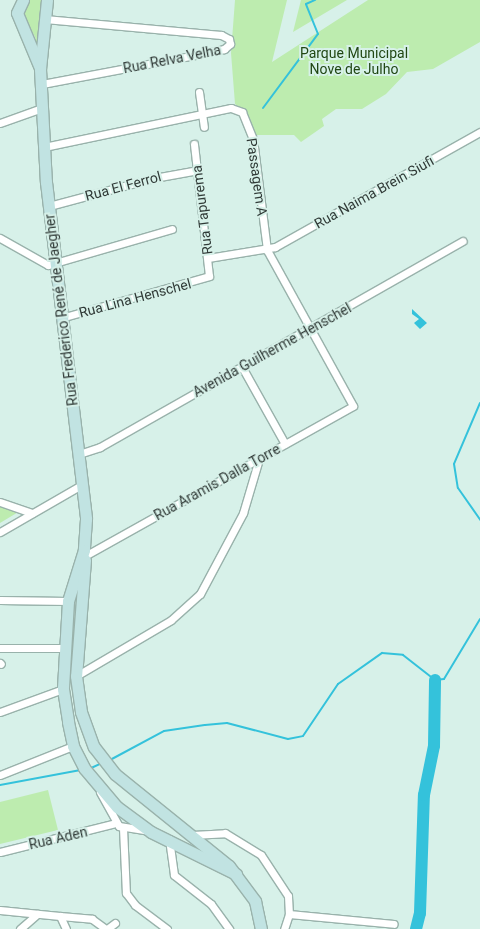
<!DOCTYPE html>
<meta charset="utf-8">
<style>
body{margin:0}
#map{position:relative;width:480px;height:929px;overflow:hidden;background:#d7f1e9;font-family:Roboto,sans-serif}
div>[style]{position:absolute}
.green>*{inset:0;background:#bdecaf}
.water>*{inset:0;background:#34c2db}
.stream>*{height:2px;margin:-1px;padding:0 1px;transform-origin:1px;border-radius:1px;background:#34c2db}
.river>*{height:12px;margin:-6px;padding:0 6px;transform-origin:6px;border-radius:6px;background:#34c2db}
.roads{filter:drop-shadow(1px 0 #99b2ab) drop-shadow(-1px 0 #99b2ab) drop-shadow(0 1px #99b2ab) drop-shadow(0 -1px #99b2ab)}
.street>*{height:7px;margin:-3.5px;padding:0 3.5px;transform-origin:3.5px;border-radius:3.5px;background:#fff}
.secondary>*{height:11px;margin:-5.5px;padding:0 5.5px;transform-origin:5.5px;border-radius:5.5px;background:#c1e3e2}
span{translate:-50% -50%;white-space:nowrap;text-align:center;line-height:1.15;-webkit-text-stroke:4px #d7f1e9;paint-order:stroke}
.park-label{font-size:14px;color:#214714}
.street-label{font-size:14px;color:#303a37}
</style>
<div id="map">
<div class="green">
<div style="clip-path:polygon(24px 0,44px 0,43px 69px,35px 37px,19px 8px)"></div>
<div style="clip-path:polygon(235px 0,287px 0,272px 62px,368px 0,480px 0,480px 42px,433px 69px,407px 72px,386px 94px,362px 109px,336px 109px,322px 119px,324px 126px,301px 142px,294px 135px,256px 135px,244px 111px,235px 104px,231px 53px)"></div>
<div style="clip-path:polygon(301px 0,347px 0,293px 32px)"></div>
<div style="clip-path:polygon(0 506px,20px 511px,0 523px)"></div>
<div style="clip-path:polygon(48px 790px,58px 830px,0 844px,0 802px)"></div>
</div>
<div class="water">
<div style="clip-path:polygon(412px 309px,427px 323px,420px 329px,414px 323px,419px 319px,412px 314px)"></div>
</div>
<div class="stream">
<div style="left:263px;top:108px;width:92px;rotate:-53.4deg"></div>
<div style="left:318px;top:34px;width:32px;rotate:-112deg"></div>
<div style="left:306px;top:4px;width:10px;rotate:-24deg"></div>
<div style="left:480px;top:403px;width:66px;rotate:113.1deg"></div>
<div style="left:454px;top:464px;width:24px;rotate:81deg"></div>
<div style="left:458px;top:488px;width:39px;rotate:55deg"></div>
<div style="left:110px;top:760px;width:61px;rotate:-28.2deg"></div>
<div style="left:164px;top:731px;width:41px;rotate:-8.3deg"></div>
<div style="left:205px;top:725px;width:22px;rotate:-5deg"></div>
<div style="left:227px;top:723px;width:63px;rotate:14.7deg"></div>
<div style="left:288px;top:739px;width:15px;rotate:-11deg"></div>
<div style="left:303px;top:736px;width:63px;rotate:-56.1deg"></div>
<div style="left:338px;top:684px;width:54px;rotate:-35.2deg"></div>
<div style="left:382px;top:653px;width:21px;rotate:5deg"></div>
<div style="left:403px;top:655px;width:41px;rotate:38deg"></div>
<div style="left:435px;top:680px;width:9px;rotate:-6deg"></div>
<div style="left:444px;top:679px;width:70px;rotate:-59deg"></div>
<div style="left:89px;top:769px;width:14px;rotate:-25deg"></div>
<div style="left:0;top:785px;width:82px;rotate:-10.5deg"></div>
</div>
<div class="river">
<div style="left:416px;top:929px;width:16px;rotate:-76deg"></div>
<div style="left:420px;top:913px;width:118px;rotate:-88.1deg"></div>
<div style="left:424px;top:795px;width:50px;rotate:-78.5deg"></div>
<div style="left:434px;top:746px;width:66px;rotate:-89.1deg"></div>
</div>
<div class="roads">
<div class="street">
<div style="left:42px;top:84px;width:157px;rotate:-10.7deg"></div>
<div style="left:196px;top:55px;width:29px;rotate:-12deg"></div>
<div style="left:224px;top:49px;width:8px;rotate:-40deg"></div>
<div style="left:230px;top:44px;width:5px;rotate:-101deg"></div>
<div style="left:229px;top:39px;width:9px;rotate:-153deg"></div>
<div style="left:221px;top:35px;width:177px;rotate:-174.8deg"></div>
<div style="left:199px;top:92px;width:35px;rotate:82deg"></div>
<div style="left:0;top:123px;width:45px;rotate:-19.7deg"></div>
<div style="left:44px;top:147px;width:191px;rotate:-11.8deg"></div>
<div style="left:231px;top:108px;width:12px;rotate:20deg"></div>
<div style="left:242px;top:112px;width:29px;rotate:68deg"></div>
<div style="left:253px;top:139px;width:112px;rotate:82.8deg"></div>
<div style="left:267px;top:250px;width:178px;rotate:61.1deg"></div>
<div style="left:353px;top:406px;width:312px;rotate:150.8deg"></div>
<div style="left:49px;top:206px;width:109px;rotate:-14.9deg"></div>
<div style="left:154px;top:178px;width:45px;rotate:-10.3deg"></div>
<div style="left:0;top:238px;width:55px;rotate:29.4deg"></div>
<div style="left:48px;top:265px;width:129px;rotate:-16.2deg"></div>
<div style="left:208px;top:258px;width:68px;rotate:-9.3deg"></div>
<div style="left:275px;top:247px;width:235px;rotate:-29.3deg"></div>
<div style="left:61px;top:318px;width:154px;rotate:-15.8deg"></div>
<div style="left:209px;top:276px;width:133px;rotate:-96.5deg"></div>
<div style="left:242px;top:367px;width:88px;rotate:60.8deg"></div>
<div style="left:79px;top:454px;width:22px;rotate:-18deg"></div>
<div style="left:100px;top:447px;width:417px;rotate:-29.6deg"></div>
<div style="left:0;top:502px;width:34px;rotate:19deg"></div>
<div style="left:0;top:532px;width:96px;rotate:-30deg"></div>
<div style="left:0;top:600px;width:68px;rotate:0.8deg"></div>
<div style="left:0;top:648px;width:64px"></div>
<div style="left:0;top:663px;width:1px;rotate:45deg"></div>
<div style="left:76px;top:676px;width:110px;rotate:-30.5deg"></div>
<div style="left:171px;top:620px;width:39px;rotate:-42deg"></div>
<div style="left:200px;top:594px;width:92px;rotate:-62deg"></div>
<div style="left:243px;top:513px;width:56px;rotate:-73.5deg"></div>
<div style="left:0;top:712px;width:67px;rotate:-20.1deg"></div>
<div style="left:0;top:775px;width:79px;rotate:-21.7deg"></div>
<div style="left:100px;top:792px;width:39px;rotate:61deg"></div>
<div style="left:119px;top:826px;width:30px;rotate:9deg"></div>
<div style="left:123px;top:828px;width:65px;rotate:87.4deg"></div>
<div style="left:126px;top:893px;width:15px;rotate:53deg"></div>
<div style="left:135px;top:905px;width:40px;rotate:37deg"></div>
<div style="left:192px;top:835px;width:33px;rotate:-3deg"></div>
<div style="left:225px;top:833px;width:42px;rotate:31.4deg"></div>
<div style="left:261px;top:855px;width:49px;rotate:56.6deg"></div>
<div style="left:288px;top:896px;width:18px;rotate:87deg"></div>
<div style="left:289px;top:914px;width:16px;rotate:108deg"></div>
<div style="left:169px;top:839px;width:36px;rotate:82deg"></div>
<div style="left:174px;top:875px;width:47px;rotate:38.1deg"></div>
<div style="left:211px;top:904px;width:31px;rotate:54deg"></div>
<div style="left:0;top:852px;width:120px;rotate:-14deg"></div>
<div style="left:0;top:910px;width:60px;rotate:5.7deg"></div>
<div style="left:60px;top:916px;width:14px;rotate:65deg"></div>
<div style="left:289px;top:914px;width:105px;rotate:5.4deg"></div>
<div style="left:60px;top:916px;width:32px;rotate:5deg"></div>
<div style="left:92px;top:919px;width:17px;rotate:36deg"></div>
<div style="left:20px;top:929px;width:23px;rotate:-41deg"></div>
<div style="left:107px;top:929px;width:10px;rotate:-37deg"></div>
</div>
<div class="secondary">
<div style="left:23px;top:0;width:14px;rotate:115deg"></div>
<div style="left:17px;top:13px;width:60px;rotate:67.3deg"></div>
<div style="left:47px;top:0;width:69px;rotate:95.8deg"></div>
<div style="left:40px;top:69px;width:113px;rotate:87deg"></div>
<div style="left:46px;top:182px;width:339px;rotate:83.2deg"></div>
<div style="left:86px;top:519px;width:31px;rotate:94deg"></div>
<div style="left:84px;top:550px;width:53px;rotate:107.4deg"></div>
<div style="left:68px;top:601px;width:88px;rotate:93.3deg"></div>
<div style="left:63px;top:689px;width:33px;rotate:81deg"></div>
<div style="left:68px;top:722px;width:25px;rotate:78deg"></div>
<div style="left:73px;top:746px;width:25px;rotate:63deg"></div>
<div style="left:84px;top:768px;width:51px;rotate:49.8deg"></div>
<div style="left:117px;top:807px;width:42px;rotate:36.3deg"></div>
<div style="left:151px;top:832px;width:95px;rotate:26.3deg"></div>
<div style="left:85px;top:560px;width:116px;rotate:94.4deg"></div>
<div style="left:76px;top:676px;width:36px;rotate:82deg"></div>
<div style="left:81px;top:712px;width:37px;rotate:70deg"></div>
<div style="left:94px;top:747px;width:34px;rotate:52deg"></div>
<div style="left:115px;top:774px;width:146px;rotate:38.9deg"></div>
<div style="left:229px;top:866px;width:44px;rotate:53.4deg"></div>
<div style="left:255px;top:901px;width:29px;rotate:78deg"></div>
</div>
</div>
<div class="park-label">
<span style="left:354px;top:61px">Parque Municipal<br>Nove de Julho</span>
</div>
<div class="street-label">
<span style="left:172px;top:59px;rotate:-11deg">Rua Relva Velha</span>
<span style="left:257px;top:177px;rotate:82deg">Passagem A</span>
<span style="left:123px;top:186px;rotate:-15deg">Rua El Ferrol</span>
<span style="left:374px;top:192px;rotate:-29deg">Rua Naima Brein Siufi</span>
<span style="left:202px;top:210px;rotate:-97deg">Rua Tapurema</span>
<span style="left:135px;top:298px;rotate:-15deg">Rua Lina Henschel</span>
<span style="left:61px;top:310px;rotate:-97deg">Rua Frederico René de Jaegher</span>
<span style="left:272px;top:350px;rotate:-29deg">Avenida Guilherme Henschel</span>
<span style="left:217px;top:482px;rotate:-29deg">Rua Aramis Dalla Torre</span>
<span style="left:58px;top:838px;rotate:-13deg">Rua Aden</span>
</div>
</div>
